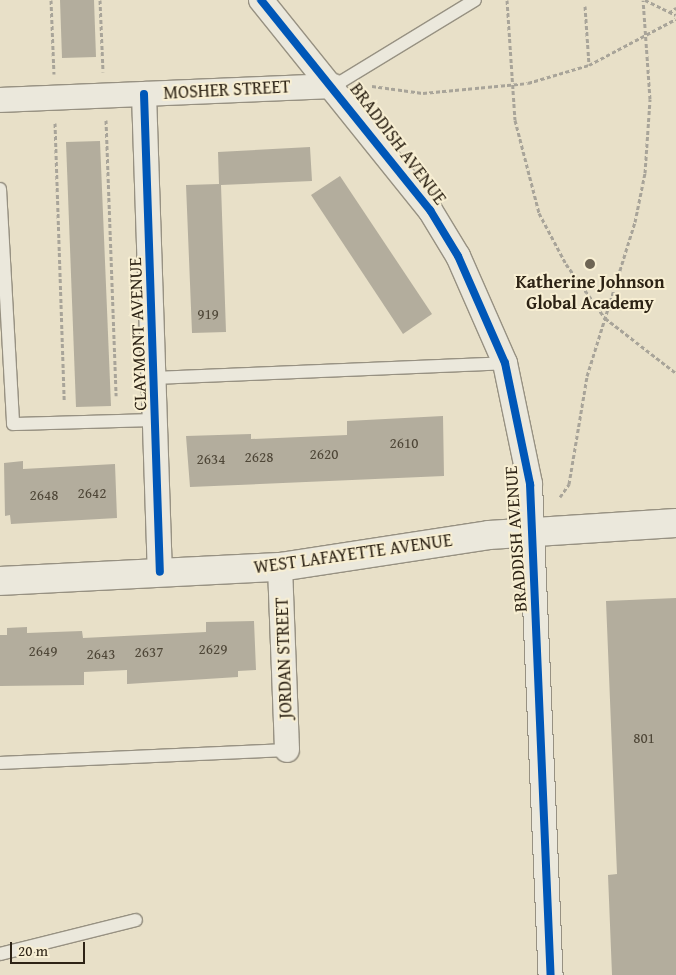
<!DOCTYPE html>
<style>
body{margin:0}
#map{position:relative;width:676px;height:975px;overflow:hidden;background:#e8e0c8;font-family:"Gentium Book Plus",serif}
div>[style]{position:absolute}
.building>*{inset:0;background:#b3ad9d}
.path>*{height:3px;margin-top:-1.5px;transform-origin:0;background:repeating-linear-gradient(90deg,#a8a499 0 4px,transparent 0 6.5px)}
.roads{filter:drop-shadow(1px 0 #979182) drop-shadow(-1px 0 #979182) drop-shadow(0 1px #979182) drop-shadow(0 -1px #979182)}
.service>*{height:12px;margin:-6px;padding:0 6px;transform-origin:6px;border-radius:6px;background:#ebe8dc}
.minor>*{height:24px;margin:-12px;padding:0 12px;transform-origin:12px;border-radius:12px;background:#ebe8dc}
.secondary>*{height:28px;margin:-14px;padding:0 14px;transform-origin:14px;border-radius:14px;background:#ebe8dc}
.cycleway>*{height:8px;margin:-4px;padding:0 4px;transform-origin:4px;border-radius:4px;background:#0057b8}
.dots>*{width:14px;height:14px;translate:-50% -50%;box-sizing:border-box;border:2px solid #f8efd3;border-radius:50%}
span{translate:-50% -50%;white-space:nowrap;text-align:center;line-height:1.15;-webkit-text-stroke:4px #f8efd3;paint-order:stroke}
.number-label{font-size:15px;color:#4e4637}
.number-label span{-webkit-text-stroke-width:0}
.street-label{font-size:18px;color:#2d2315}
.poi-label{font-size:18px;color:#2d2315;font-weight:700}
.scale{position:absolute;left:10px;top:942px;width:75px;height:22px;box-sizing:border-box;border:2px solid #2d2315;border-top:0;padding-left:6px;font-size:15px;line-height:18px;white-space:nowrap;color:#2d2315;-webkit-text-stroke:4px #f8efd3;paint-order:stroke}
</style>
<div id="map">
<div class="building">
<div style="clip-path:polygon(60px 0,94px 0,96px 57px,62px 58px)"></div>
<div style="clip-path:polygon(100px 141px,111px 406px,76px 407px,66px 142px)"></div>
<div style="clip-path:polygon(310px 147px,312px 181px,221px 185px,226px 332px,192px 333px,186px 185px,219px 184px,218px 152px)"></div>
<div style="clip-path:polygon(340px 176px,432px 314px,403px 334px,311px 195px)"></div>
<div style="clip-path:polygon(443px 416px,444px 476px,190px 487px,186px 436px,251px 434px,251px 439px,347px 435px,347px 421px)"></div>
<div style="clip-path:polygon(23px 461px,23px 469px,115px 464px,117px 518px,11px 524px,10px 515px,5px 516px,4px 463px)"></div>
<div style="clip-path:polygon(676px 598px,676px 975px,612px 975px,608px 875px,617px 874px,606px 601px)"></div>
<div style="clip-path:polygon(254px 621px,256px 670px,238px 671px,238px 677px,127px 684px,127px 670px,84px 672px,84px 685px,0 686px,0 635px,7px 635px,7px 628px,27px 627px,27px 633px,82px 631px,83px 638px,206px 632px,206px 622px)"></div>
</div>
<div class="path">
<div style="left:51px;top:0;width:74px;rotate:87.7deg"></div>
<div style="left:100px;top:0;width:72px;rotate:87.6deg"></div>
<div style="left:507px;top:0;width:120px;rotate:86.2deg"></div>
<div style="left:515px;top:120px;width:96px;rotate:75.5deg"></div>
<div style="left:539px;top:213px;width:58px;rotate:62.1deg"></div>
<div style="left:566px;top:264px;width:67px;rotate:54.2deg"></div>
<div style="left:605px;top:318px;width:90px;rotate:37.8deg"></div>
<div style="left:645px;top:0;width:34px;rotate:26deg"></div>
<div style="left:585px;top:6px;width:59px;rotate:86.1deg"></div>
<div style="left:669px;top:13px;width:9px;rotate:-36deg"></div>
<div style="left:372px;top:86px;width:51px;rotate:7.8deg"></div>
<div style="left:423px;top:93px;width:105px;rotate:-5.4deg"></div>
<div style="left:528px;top:83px;width:64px;rotate:-16.4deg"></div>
<div style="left:589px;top:65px;width:98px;rotate:-27.9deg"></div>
<div style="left:106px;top:120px;width:276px;rotate:87.9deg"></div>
<div style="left:55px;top:123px;width:277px;rotate:88.1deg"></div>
<div style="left:560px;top:497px;width:16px;rotate:-55deg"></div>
<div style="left:569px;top:484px;width:109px;rotate:-80.5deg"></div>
<div style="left:587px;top:376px;width:161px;rotate:-72.7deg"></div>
<div style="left:635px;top:222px;width:50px;rotate:-78.5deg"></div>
<div style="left:645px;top:173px;width:74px;rotate:-86.1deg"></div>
<div style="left:650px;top:99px;width:99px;rotate:-94deg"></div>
</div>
<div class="roads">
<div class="service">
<div style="left:334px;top:86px;width:165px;rotate:-31.4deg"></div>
<div style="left:0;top:189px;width:235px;rotate:86.8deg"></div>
<div style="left:13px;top:424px;width:143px;rotate:-1.6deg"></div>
<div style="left:154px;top:378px;width:351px;rotate:-2.4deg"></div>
<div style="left:0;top:763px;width:287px;rotate:-2.6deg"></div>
<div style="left:0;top:954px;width:140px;rotate:-14deg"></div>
</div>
<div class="minor">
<div style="left:261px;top:0;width:270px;rotate:51.2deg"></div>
<div style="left:430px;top:210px;width:54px;rotate:58.7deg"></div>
<div style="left:458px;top:256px;width:117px;rotate:66.3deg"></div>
<div style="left:505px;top:363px;width:124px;rotate:78.3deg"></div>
<div style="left:530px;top:484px;width:491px;rotate:87.6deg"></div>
<div style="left:144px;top:94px;width:478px;rotate:88.1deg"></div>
<div style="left:0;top:100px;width:334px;rotate:-2.4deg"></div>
<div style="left:280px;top:567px;width:183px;rotate:87.8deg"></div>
</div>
<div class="secondary">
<div style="left:0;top:581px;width:280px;rotate:-2.9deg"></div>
<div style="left:280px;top:567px;width:211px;rotate:-8.7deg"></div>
<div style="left:489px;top:535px;width:187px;rotate:-3.7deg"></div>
</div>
</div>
<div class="cycleway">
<div style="left:261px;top:0;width:270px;rotate:51.2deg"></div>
<div style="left:430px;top:210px;width:54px;rotate:58.7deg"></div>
<div style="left:458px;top:256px;width:117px;rotate:66.3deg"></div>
<div style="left:505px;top:363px;width:124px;rotate:78.3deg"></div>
<div style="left:530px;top:484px;width:491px;rotate:87.6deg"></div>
<div style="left:144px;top:94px;width:478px;rotate:88.1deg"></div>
</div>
<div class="dots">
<div style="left:590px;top:264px;background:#6e6554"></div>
</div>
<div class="number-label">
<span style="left:208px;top:314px">919</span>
<span style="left:404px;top:443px">2610</span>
<span style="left:324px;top:454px">2620</span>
<span style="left:259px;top:457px">2628</span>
<span style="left:211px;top:459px">2634</span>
<span style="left:92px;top:493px">2642</span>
<span style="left:44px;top:495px">2648</span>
<span style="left:213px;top:649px">2629</span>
<span style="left:43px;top:651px">2649</span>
<span style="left:149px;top:652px">2637</span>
<span style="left:101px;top:654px">2643</span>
<span style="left:644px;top:738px">801</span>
</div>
<div class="street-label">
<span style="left:227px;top:90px;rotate:-3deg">MOSHER STREET</span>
<span style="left:398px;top:144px;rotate:53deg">BRADDISH AVENUE</span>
<span style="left:138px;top:334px;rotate:-92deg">CLAYMONT AVENUE</span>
<span style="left:516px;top:539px;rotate:-94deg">BRADDISH AVENUE</span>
<span style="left:353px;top:554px;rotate:-8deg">WEST LAFAYETTE AVENUE</span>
<span style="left:284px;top:658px;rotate:-92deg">JORDAN STREET</span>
</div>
<div class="poi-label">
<span style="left:590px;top:293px">Katherine Johnson<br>Global Academy</span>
</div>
<div class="scale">20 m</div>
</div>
